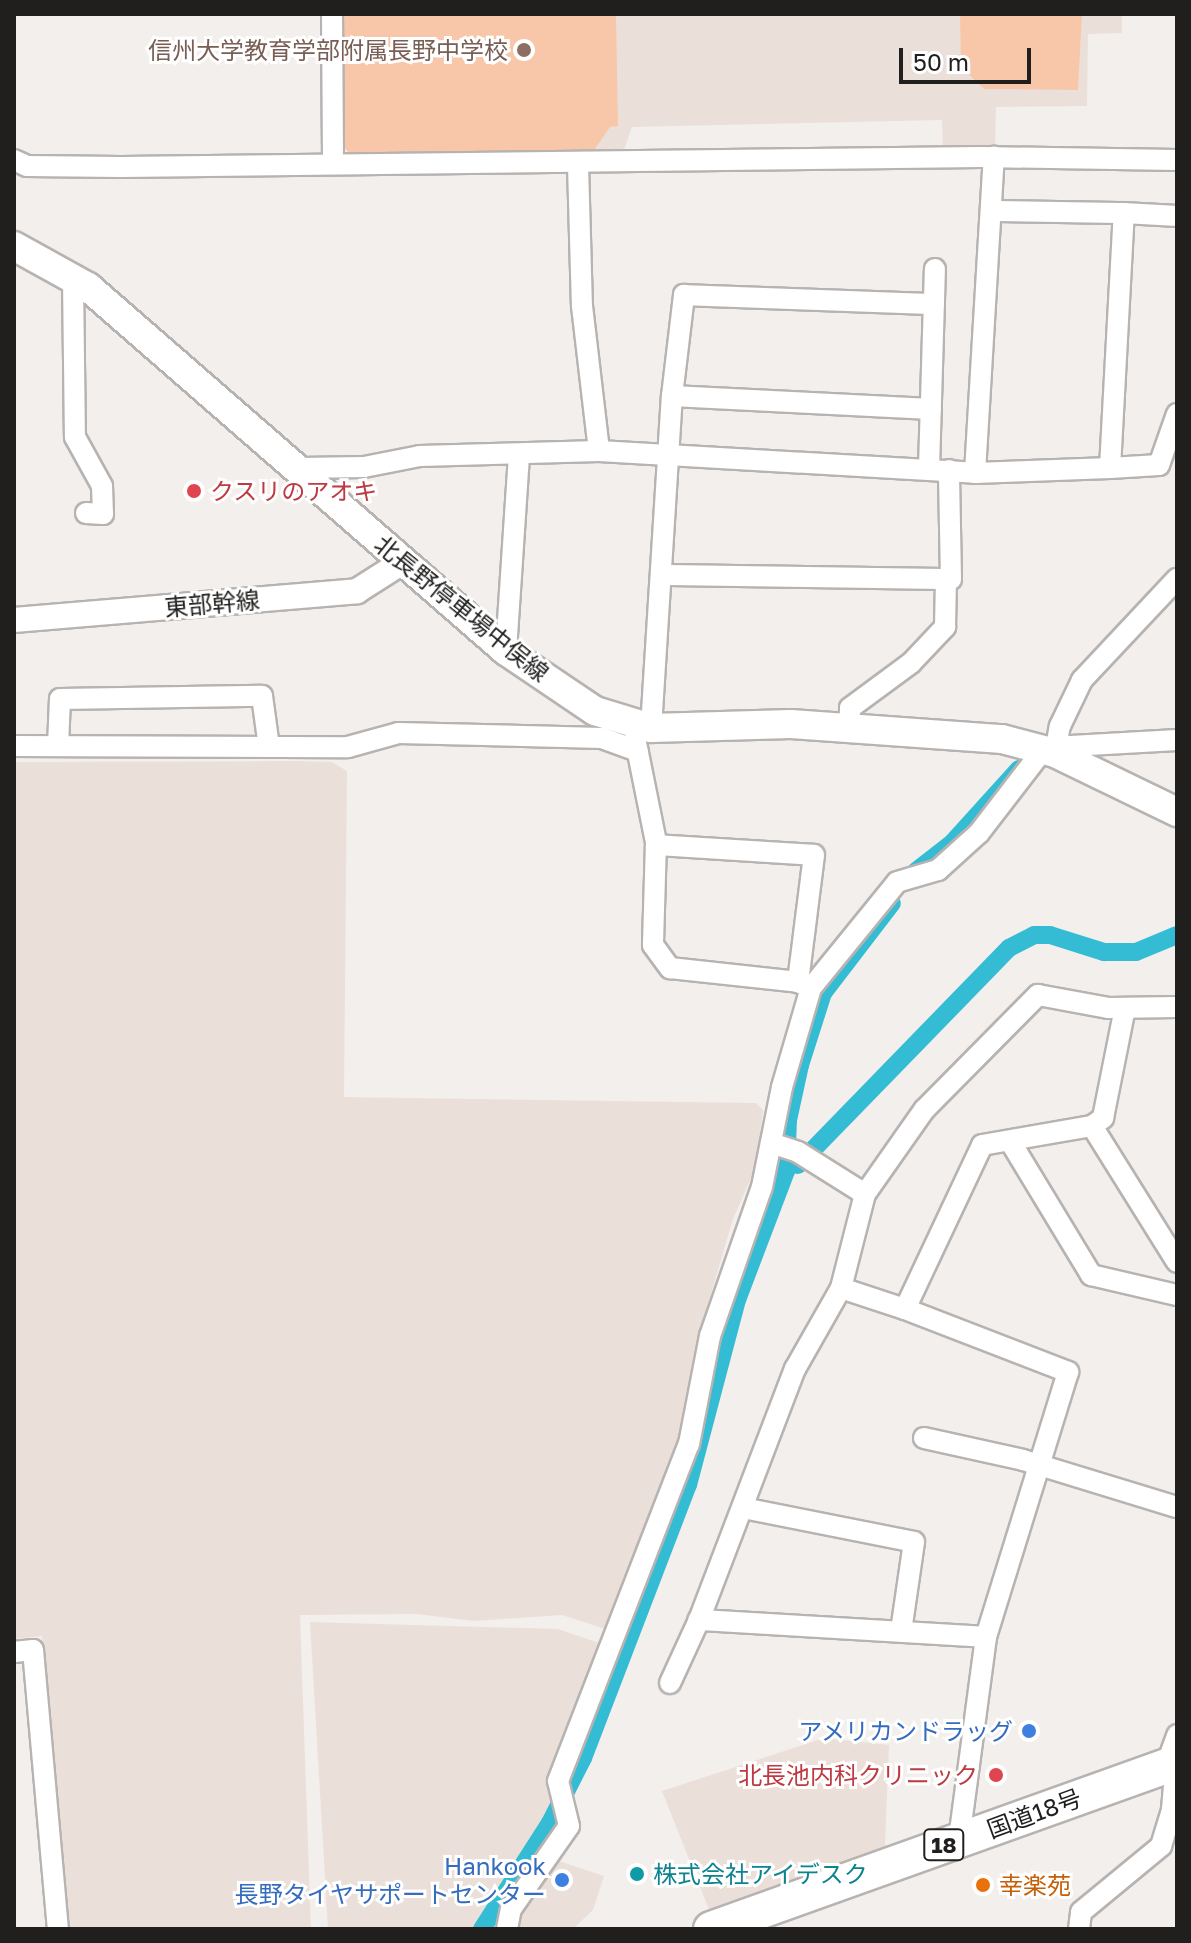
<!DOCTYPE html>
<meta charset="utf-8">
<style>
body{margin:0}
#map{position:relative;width:1191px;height:1943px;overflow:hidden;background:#f3efec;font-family:"Golos Text","Noto Sans JP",sans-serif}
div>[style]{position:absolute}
.built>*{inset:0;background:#ebe0d9}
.green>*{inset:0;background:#f8c7a9}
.canal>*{height:18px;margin:-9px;padding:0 9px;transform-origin:9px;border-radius:9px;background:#34bcd4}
.roads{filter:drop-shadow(2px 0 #b7b3b1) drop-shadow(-2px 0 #b7b3b1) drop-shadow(0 2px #b7b3b1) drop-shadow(0 -2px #b7b3b1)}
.minor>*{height:20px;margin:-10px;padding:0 10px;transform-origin:10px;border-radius:10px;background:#fff}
.tertiary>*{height:24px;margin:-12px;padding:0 12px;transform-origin:12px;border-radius:12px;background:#fff}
.secondary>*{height:28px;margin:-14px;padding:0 14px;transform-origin:14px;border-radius:14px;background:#fff}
.trunk>*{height:34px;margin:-17px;padding:0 17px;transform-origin:17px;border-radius:17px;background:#fff}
.dots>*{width:22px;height:22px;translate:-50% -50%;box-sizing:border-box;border:4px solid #fff;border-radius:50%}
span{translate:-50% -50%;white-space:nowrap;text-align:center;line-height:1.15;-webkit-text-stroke:6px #fff;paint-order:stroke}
.shield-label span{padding:2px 6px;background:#fff;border:2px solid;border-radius:6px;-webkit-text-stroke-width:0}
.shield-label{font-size:22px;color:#201f1e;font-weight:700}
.education-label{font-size:24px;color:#785e54}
.right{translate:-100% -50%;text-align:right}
.health-label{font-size:24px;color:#be3a42}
.left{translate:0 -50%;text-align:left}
.street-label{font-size:24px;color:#201f1e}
.shop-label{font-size:24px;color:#366cbe}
.culture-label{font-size:24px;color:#0d838f}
.food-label{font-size:24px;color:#c56008}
.frame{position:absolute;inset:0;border:16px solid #201f1e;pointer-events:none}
.scale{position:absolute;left:899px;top:48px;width:132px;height:36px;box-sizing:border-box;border:4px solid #201f1e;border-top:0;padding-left:10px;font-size:24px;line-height:28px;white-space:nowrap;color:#201f1e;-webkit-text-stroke:6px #fff;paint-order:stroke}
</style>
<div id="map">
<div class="built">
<div style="clip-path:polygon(340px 14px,1122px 14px,1122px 33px,1088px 34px,1087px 106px,996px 107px,995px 151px,943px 152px,942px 120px,632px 127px,623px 153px,348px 152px)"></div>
<div style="clip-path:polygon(14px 762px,299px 761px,332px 762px,347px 771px,344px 1097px,756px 1103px,763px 1110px,756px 1167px,733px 1219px,697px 1341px,686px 1421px,605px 1629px,562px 1615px,474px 1621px,416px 1614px,300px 1615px,311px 1929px,67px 1929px,42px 1636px,14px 1639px)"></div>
<div style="clip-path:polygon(310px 1622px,558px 1629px,608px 1646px,551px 1806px,471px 1929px,328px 1929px)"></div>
<div style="clip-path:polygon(824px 1738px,889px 1745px,885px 1847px,710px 1912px,662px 1791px)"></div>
<div style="clip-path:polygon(553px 1859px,604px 1876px,593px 1910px,573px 1929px,512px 1929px,517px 1908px)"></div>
</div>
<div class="green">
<div style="clip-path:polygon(340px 14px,616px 14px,618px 126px,610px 127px,592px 153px,348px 152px,341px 144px)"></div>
<div style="clip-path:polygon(960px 14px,1082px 14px,1078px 90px,984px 89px,961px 67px)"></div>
</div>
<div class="canal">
<div style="left:916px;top:871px;width:46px;rotate:-37.9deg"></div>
<div style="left:952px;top:843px;width:100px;rotate:-47.8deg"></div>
<div style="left:798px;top:1165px;width:303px;rotate:-45.8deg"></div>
<div style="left:1009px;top:948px;width:28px;rotate:-27deg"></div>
<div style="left:1034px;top:935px;width:16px"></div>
<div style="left:1050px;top:935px;width:57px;rotate:17.5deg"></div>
<div style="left:1104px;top:952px;width:32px"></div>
<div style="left:1136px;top:952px;width:44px;rotate:-22.5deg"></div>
<div style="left:482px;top:1929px;width:126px;rotate:-57.3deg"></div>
<div style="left:550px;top:1823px;width:73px;rotate:-63.1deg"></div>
<div style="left:583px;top:1758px;width:292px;rotate:-69deg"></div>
<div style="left:688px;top:1485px;width:191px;rotate:-75.2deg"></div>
<div style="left:737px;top:1300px;width:138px;rotate:-69.2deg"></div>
<div style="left:786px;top:1171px;width:51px;rotate:-87.8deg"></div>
<div style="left:788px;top:1120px;width:56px;rotate:-77.7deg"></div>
<div style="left:800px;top:1065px;width:76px;rotate:-72.3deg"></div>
<div style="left:823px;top:993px;width:113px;rotate:-52.5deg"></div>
</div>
<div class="roads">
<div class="minor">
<div style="left:332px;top:14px;width:150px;rotate:89.6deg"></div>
<div style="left:14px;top:160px;width:14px;rotate:25deg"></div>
<div style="left:27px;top:166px;width:94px;rotate:0.6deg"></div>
<div style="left:121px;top:167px;width:860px;rotate:-0.67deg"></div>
<div style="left:981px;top:157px;width:196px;rotate:0.9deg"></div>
<div style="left:578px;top:165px;width:141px;rotate:88.4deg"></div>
<div style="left:582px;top:306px;width:146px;rotate:83.3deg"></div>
<div style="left:992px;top:211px;width:132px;rotate:0.9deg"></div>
<div style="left:73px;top:279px;width:158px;rotate:89.3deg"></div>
<div style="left:75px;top:437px;width:56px;rotate:61.1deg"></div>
<div style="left:102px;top:486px;width:28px;rotate:88deg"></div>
<div style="left:103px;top:514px;width:17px;rotate:-177deg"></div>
<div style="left:672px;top:396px;width:259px;rotate:2.9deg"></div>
<div style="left:300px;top:468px;width:64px;rotate:-0.9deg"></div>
<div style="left:364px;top:467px;width:57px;rotate:-11.1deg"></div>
<div style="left:420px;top:456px;width:179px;rotate:-1.6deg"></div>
<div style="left:599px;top:451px;width:377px;rotate:3.3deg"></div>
<div style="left:975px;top:473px;width:135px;rotate:-2.1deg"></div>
<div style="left:1110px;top:468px;width:255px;rotate:-86.9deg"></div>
<div style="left:1124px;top:213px;width:53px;rotate:3.2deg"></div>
<div style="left:929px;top:468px;width:199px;rotate:-88.3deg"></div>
<div style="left:1110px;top:468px;width:49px;rotate:-3.5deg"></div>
<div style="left:1159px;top:465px;width:54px;rotate:-70.6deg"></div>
<div style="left:975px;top:473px;width:317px;rotate:-86.6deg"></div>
<div style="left:661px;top:575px;width:290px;rotate:0.8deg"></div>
<div style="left:951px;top:579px;width:109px;rotate:-91.1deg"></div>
<div style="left:506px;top:651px;width:197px;rotate:-86.2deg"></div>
<div style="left:651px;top:728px;width:333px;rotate:-86.4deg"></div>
<div style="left:672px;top:396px;width:102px;rotate:-83.2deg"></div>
<div style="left:684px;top:295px;width:250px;rotate:2.1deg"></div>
<div style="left:849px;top:729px;width:21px;rotate:-87deg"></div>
<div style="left:850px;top:708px;width:76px;rotate:-36.4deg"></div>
<div style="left:911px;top:663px;width:50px;rotate:-46.6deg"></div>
<div style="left:945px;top:627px;width:48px;rotate:-88.8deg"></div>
<div style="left:635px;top:738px;width:106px;rotate:78.6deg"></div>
<div style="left:656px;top:842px;width:103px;rotate:91.7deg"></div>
<div style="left:653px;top:945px;width:29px;rotate:54deg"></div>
<div style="left:670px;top:968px;width:129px;rotate:6.2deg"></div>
<div style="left:798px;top:982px;width:14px;rotate:25deg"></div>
<div style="left:14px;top:746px;width:334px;rotate:0.2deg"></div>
<div style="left:348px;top:747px;width:52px;rotate:-15.6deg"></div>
<div style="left:398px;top:733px;width:204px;rotate:1.4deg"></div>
<div style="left:602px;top:738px;width:38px;rotate:20deg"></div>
<div style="left:58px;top:746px;width:47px;rotate:-87.6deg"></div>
<div style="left:60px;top:699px;width:202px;rotate:-0.9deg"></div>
<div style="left:262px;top:696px;width:51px;rotate:82.2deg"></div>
<div style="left:1055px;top:753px;width:27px;rotate:-80deg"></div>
<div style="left:1060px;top:726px;width:51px;rotate:-64.4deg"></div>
<div style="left:1082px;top:680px;width:139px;rotate:-46.8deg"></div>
<div style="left:1055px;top:753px;width:17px;rotate:-24deg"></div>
<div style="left:1071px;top:746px;width:106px;rotate:-3.2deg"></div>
<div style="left:656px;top:845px;width:158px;rotate:3.6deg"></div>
<div style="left:814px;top:855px;width:128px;rotate:97.2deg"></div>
<div style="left:1092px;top:1126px;width:160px;rotate:58deg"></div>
<div style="left:1010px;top:1141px;width:157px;rotate:58.8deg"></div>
<div style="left:1091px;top:1275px;width:88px;rotate:13.1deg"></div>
<div style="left:771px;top:1143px;width:28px;rotate:18deg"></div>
<div style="left:798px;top:1152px;width:79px;rotate:32.1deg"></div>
<div style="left:841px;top:1288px;width:67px;rotate:18.2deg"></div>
<div style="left:905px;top:1309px;width:181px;rotate:-64.8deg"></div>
<div style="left:982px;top:1145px;width:112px;rotate:-9.8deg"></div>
<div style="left:1092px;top:1126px;width:14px;rotate:-36deg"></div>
<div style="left:1103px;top:1118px;width:112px;rotate:-78.7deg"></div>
<div style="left:905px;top:1309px;width:175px;rotate:21.1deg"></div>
<div style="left:1068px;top:1372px;width:277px;rotate:107.2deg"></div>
<div style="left:986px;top:1637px;width:205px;rotate:97.6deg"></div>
<div style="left:924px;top:1438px;width:101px;rotate:12.5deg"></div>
<div style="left:1023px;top:1460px;width:161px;rotate:17deg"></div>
<div style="left:743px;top:1508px;width:174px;rotate:11.2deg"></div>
<div style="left:914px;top:1542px;width:90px;rotate:98.3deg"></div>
<div style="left:986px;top:1637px;width:288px;rotate:-176.6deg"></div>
<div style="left:699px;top:1620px;width:269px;rotate:-69.1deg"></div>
<div style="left:795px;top:1369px;width:93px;rotate:-60.4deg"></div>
<div style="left:841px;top:1288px;width:97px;rotate:-75.7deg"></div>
<div style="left:865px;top:1194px;width:103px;rotate:-54.9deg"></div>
<div style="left:924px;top:1110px;width:162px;rotate:-45.3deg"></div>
<div style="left:1038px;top:995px;width:71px;rotate:10.5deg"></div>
<div style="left:1108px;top:1008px;width:69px;rotate:-0.8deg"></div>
<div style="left:14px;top:1652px;width:19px;rotate:-6deg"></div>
<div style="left:33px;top:1650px;width:280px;rotate:84.9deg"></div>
<div style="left:670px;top:1683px;width:69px;rotate:-65.3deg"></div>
<div style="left:1166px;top:1766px;width:33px;rotate:-70deg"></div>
<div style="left:507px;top:1929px;width:20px;rotate:-79deg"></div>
<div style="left:511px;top:1909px;width:101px;rotate:-55.1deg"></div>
<div style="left:569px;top:1826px;width:46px;rotate:-103.7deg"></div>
<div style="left:558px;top:1781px;width:362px;rotate:-68.8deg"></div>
<div style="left:689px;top:1444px;width:110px;rotate:-79deg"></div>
<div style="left:710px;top:1336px;width:158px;rotate:-70.8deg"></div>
<div style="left:762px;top:1187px;width:102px;rotate:-78.7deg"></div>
<div style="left:782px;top:1087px;width:103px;rotate:-73.7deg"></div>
<div style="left:811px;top:988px;width:136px;rotate:-50.9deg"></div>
<div style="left:897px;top:882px;width:43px;rotate:-16.3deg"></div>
<div style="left:938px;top:870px;width:55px;rotate:-42.1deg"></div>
<div style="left:979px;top:833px;width:105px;rotate:-52.4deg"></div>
<div style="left:1079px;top:1929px;width:17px;rotate:-83deg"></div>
<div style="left:1081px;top:1912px;width:104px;rotate:-39.5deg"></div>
<div style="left:1161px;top:1846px;width:39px;rotate:-73deg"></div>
<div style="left:1172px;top:1809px;width:47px;rotate:-85.1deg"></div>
</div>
<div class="tertiary">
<div style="left:14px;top:620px;width:344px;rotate:-4.8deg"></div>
<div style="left:357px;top:591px;width:52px;rotate:-32.5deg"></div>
</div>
<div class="secondary">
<div style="left:14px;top:246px;width:85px;rotate:29deg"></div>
<div style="left:88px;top:287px;width:554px;rotate:41.05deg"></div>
<div style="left:506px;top:651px;width:107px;rotate:34deg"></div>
<div style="left:595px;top:711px;width:59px;rotate:16.9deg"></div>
<div style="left:651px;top:728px;width:140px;rotate:-1.6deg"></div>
<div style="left:791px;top:724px;width:212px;rotate:4.1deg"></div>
<div style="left:1002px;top:739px;width:55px;rotate:14.8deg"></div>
<div style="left:1055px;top:753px;width:136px;rotate:25.8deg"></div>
</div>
<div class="trunk">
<div style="left:711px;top:1929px;width:495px;rotate:-19.7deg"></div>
</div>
</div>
<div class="dots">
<div style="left:524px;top:50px;background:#8d6e63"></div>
<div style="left:194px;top:491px;background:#e0444e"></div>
<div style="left:1029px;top:1731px;background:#3f7fe0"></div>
<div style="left:996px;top:1775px;background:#e0444e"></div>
<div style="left:637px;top:1874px;background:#0f9aa8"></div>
<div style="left:562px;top:1880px;background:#3f7fe0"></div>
<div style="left:983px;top:1885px;background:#e8710a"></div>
</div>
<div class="shield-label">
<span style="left:944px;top:1845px">18</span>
</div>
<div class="education-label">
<span class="right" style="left:508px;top:50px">信州大学教育学部附属長野中学校</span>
</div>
<div class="health-label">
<span class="left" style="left:210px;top:491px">クスリのアオキ</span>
<span class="right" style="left:978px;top:1775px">北長池内科クリニック</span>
</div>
<div class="street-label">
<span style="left:212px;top:603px;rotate:-5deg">東部幹線</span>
<span style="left:462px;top:608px;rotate:39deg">北長野停車場中俣線</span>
<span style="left:1034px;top:1813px;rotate:-20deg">国道18号</span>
</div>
<div class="shop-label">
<span class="right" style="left:1013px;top:1731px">アメリカンドラッグ</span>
<span class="right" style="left:546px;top:1880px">Hankook<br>長野タイヤサポートセンター</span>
</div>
<div class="culture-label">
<span class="left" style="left:653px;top:1874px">株式会社アイデスク</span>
</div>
<div class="food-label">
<span class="left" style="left:999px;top:1885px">幸楽苑</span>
</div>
<div class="frame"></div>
<div class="scale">50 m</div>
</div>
